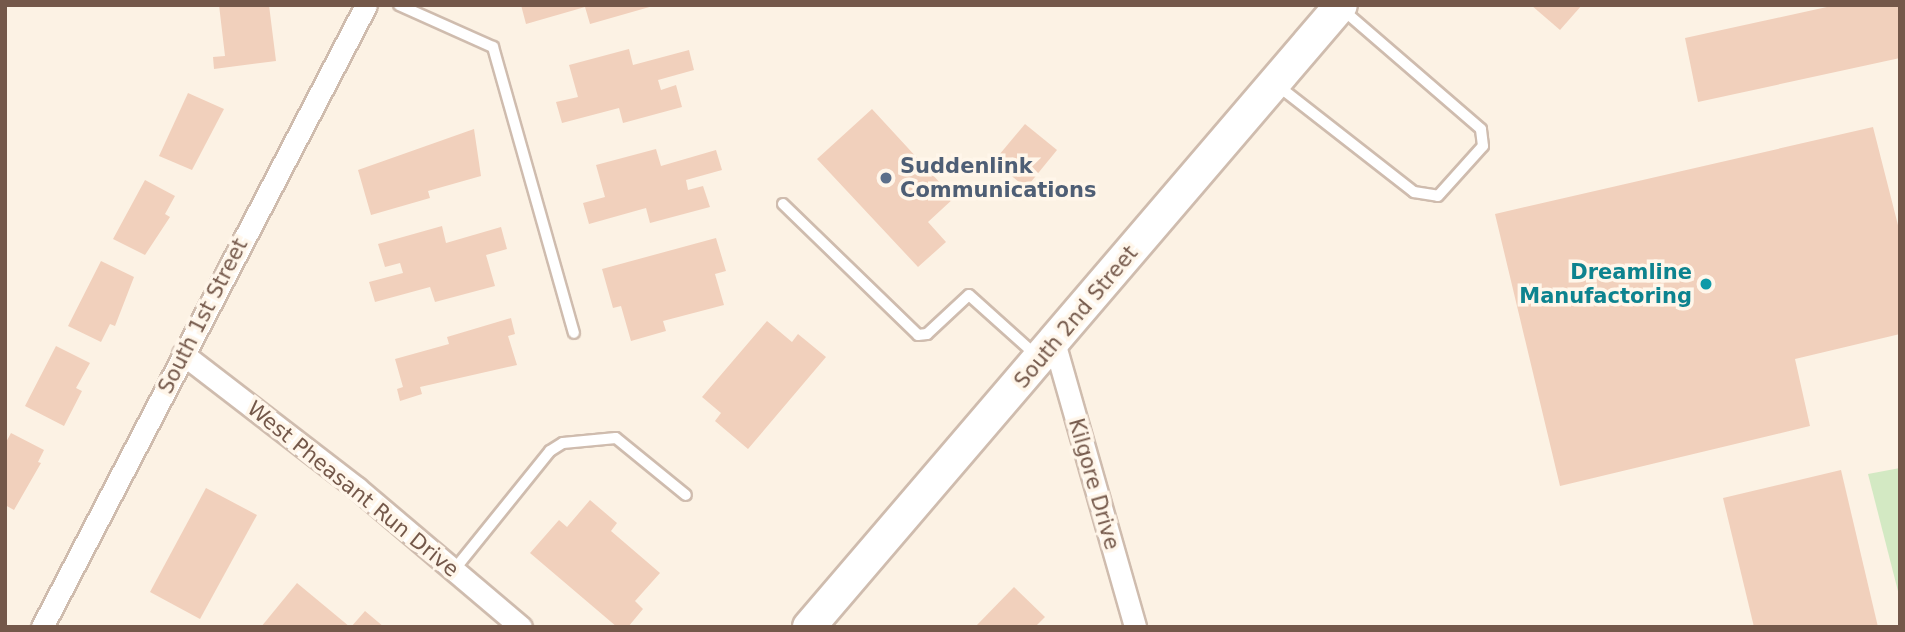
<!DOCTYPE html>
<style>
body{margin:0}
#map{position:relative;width:1905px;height:632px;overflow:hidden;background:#fcf2e4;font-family:"DejaVu Sans",sans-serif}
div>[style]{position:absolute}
.green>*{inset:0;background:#d3e9c3}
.building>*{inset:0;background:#f1d0bc}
.roads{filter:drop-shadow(2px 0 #cfbcae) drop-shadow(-2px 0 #cfbcae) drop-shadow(0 2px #cfbcae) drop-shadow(0 -2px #cfbcae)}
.lane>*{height:10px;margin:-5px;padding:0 5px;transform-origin:5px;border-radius:5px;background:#fff}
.street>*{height:21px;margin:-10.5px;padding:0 10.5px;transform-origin:10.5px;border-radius:10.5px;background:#fff}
.secondary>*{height:32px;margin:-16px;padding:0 16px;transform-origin:16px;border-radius:16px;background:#fff}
.dots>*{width:19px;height:19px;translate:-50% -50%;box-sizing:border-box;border:4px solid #fff6ea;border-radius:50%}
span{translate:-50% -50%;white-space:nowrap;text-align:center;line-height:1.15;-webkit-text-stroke:7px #fff6ea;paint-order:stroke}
.service-label{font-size:21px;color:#4e5e75;font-weight:700}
.left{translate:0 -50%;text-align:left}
.culture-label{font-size:21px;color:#0d838f;font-weight:700}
.right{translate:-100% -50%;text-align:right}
.street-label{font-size:21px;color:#74584a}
.frame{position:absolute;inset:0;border:7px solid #74584a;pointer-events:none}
</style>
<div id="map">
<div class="green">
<div style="clip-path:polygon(1900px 468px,1900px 599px,1868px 474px)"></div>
</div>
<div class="building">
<div style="clip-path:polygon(219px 5px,269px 5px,276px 61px,214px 69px,213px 57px,225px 56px)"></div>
<div style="clip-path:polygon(521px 5px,653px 5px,653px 6px,590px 24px,585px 7px,526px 24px)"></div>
<div style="clip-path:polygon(1531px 5px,1582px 5px,1560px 30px)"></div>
<div style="clip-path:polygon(1836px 5px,1900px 5px,1900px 58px,1698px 102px,1685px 38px)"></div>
<div style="clip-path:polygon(629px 49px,633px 65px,689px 50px,694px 70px,658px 80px,661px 90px,676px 85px,682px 107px,623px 123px,619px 108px,562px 123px,556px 102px,578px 97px,569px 65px)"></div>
<div style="clip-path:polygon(188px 93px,224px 109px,192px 170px,159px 156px)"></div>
<div style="clip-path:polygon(872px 109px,954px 198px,928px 222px,946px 242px,918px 267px,817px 159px)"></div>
<div style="clip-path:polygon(1025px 124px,1057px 150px,1026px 188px,994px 161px)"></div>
<div style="clip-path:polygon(1873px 127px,1900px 233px,1900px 334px,1795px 359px,1810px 426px,1560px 486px,1495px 214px)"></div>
<div style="clip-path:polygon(474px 129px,481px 176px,428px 191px,430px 198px,371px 215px,358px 170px)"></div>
<div style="clip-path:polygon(656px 149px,661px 166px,716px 150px,722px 170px,686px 180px,688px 190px,703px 186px,710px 207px,650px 223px,646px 208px,589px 224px,583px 203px,605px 197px,596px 165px)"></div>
<div style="clip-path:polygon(145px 180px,175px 196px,165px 214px,170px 217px,145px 255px,113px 239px)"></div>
<div style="clip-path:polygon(442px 226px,446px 243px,501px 227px,507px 249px,486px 255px,495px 286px,435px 302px,430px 287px,375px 302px,369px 282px,403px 273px,400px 263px,385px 267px,378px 244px)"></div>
<div style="clip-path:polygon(716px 238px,726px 271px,715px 274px,724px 305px,663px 321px,666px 331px,631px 341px,621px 306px,613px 308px,602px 269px)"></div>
<div style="clip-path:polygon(101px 261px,134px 277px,115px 326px,110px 324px,101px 342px,68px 326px)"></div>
<div style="clip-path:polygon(511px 318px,515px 334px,508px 336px,517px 365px,420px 387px,422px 394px,400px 401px,397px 389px,403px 387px,395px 359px,449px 344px,447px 337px)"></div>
<div style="clip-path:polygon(767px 321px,792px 342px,798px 334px,826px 357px,748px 449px,715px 421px,721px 413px,702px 397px)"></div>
<div style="clip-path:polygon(56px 346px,90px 363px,76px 388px,82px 391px,64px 426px,25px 406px)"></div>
<div style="clip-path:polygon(11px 433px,44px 450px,38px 462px,41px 463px,14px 510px,5px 505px,5px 444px)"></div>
<div style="clip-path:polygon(1841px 470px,1878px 627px,1754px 627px,1723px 498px)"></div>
<div style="clip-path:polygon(206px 488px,257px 515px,200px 619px,150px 592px)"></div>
<div style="clip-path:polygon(590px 500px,617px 523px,611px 531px,660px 573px,635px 601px,643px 609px,628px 627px,617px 627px,530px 553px,559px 520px,567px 527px)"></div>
<div style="clip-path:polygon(297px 583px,350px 627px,261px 627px)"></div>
<div style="clip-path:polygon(1014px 587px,1045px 617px,1035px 627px,975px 627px)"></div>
<div style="clip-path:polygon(365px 611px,384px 627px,351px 627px)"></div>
</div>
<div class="roads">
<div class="lane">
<div style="left:399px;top:5px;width:103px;rotate:24.1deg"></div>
<div style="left:493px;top:47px;width:297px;rotate:74.2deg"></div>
<div style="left:1277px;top:85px;width:174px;rotate:38deg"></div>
<div style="left:1414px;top:192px;width:24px;rotate:9deg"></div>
<div style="left:1438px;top:196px;width:67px;rotate:-48deg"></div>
<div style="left:1483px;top:146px;width:17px;rotate:-97deg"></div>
<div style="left:1481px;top:129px;width:184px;rotate:-139.2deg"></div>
<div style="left:783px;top:204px;width:188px;rotate:44.1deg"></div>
<div style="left:918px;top:335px;width:9px;rotate:-6deg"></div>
<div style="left:927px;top:334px;width:57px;rotate:-42.9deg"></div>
<div style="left:969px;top:295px;width:93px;rotate:41.9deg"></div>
<div style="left:454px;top:570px;width:153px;rotate:-51.1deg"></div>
<div style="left:550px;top:451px;width:15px;rotate:-32deg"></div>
<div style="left:563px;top:443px;width:53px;rotate:-5.4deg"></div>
<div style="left:616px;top:438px;width:90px;rotate:39.2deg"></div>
</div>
<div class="street">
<div style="left:1054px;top:342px;width:296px;rotate:74.1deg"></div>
<div style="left:183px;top:354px;width:220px;rotate:37.6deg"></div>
<div style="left:357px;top:488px;width:215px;rotate:40.3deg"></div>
<div style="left:42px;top:627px;width:701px;rotate:-62.48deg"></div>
</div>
<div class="secondary">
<div style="left:809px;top:627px;width:818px;rotate:-49.46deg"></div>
</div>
</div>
<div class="dots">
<div style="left:886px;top:178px;background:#5c6f8a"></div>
<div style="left:1706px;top:284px;background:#0f9aa8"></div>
</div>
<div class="service-label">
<span class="left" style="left:900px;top:178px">Suddenlink<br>Communications</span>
</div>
<div class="culture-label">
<span class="right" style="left:1692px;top:284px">Dreamline<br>Manufactoring</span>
</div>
<div class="street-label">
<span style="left:203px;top:316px;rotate:-63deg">South 1st Street</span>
<span style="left:1076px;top:317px;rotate:-50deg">South 2nd Street</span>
<span style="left:1094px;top:484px;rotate:74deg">Kilgore Drive</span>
<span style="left:353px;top:489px;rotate:39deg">West Pheasant Run Drive</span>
</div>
<div class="frame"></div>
</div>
